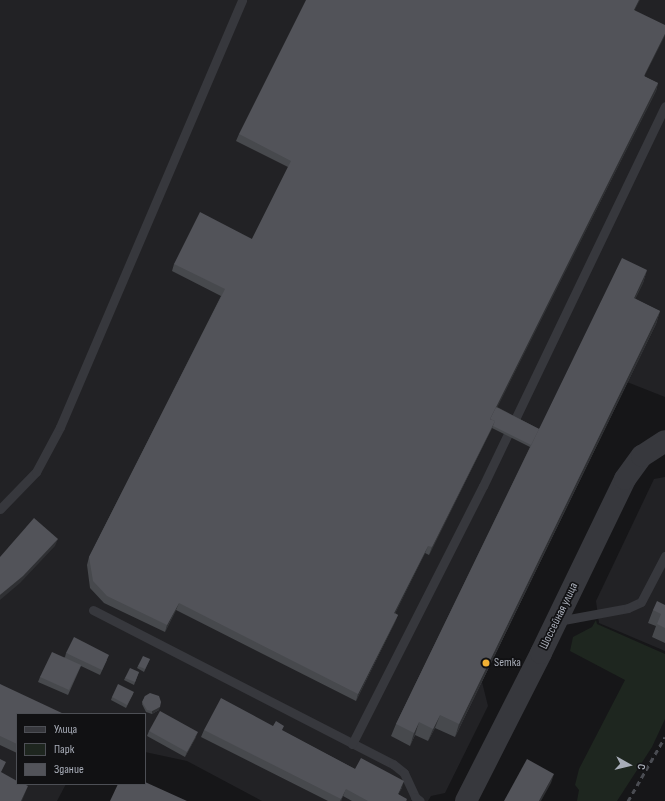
<!DOCTYPE html>
<meta charset="utf-8">
<style>
body{margin:0}
#map{position:relative;width:665px;height:801px;overflow:hidden;background:#161618;font-family:"Sofia Sans Condensed",sans-serif}
div>[style]{position:absolute}
.built>*{inset:0;background:#222225}
.green>*{inset:0;background:#1e261f}
.service>*{height:9px;margin:-4.5px;padding:0 4.5px;transform-origin:4.5px;border-radius:4.5px;background:#37383d}
.tertiary>*{height:22px;margin:-11px;padding:0 11px;transform-origin:11px;border-radius:11px;background:#37383d}
.rail>*{height:3px;margin-top:-1.5px;transform-origin:0;background:repeating-linear-gradient(90deg,#4a4c52 0 5px,transparent 0 9px)}
.wall>*{inset:0;background:#47494d}
.shaded-wall>*{inset:0;background:#2f3033}
.building>*{inset:0;background:#525359}
.dots>*{width:11px;height:11px;translate:-50% -50%;box-sizing:border-box;border:2px solid #111113;border-radius:50%}
span{translate:-50% -50%;white-space:nowrap;text-align:center;line-height:1.15;-webkit-text-stroke:3.5px #111113;paint-order:stroke}
.street-label{font-size:12px;color:#a8adb8}
.poi-label{font-size:12px;color:#a8adb8}
.left{translate:0 -50%;text-align:left}
.legend{position:absolute;left:16px;top:713px;width:130px;height:72px;box-sizing:border-box;background:#111113;border:1px solid #4d4f55;margin:0;padding:5px 7px;list-style:none;font-size:12px;color:#a8adb8}
.legend li{display:flex;align-items:center;gap:8px;height:20px}
.legend b{width:20px;border:1px solid #4d4f55}
.north{position:absolute;left:609px;top:745px;width:40px;height:40px;-webkit-text-stroke:3px #111113;paint-order:stroke;rotate:98deg;font-size:11px;font-weight:700;line-height:16px;text-align:center;color:#a8adb8}
.north::after{content:'';display:block;margin:auto;width:14px;height:18px;background:#a8adb8;clip-path:polygon(50% 0,100% 100%,50% 72%,0 100%)}
</style>
<div id="map">
<div class="built">
<div style="clip-path:polygon(0 0,665px 0,665px 397px,627px 382px,482px 682px,488px 706px,445px 793px,431px 796px,428px 801px,262px 801px,187px 761px,145px 752px,145px 714px,17px 714px,17px 784px,66px 784px,57px 801px,0 801px)"></div>
<div style="clip-path:polygon(665px 477px,665px 651px,599px 623px,596px 601px,654px 479px)"></div>
</div>
<div class="green">
<div style="clip-path:polygon(596px 620px,597px 624px,665px 654px,665px 719px,652px 747px,617px 801px,577px 801px,579px 790px,575px 785px,579px 769px,625px 680px,570px 651px,573px 637px,592px 627px)"></div>
</div>
<div class="service">
<div style="left:0;top:509px;width:52px;rotate:-45.8deg"></div>
<div style="left:36px;top:472px;width:51px;rotate:-61.9deg"></div>
<div style="left:60px;top:427px;width:464px;rotate:-66.9deg"></div>
<div style="left:93px;top:610px;width:337px;rotate:27.2deg"></div>
<div style="left:393px;top:764px;width:14px;rotate:39deg"></div>
<div style="left:404px;top:773px;width:26px;rotate:65deg"></div>
<div style="left:415px;top:797px;width:6px;rotate:39deg"></div>
<div style="left:558px;top:621px;width:71px;rotate:-10.5deg"></div>
<div style="left:628px;top:608px;width:14px;rotate:-25deg"></div>
<div style="left:641px;top:602px;width:52px;rotate:-62.4deg"></div>
<div style="left:352px;top:744px;width:289px;rotate:-63.1deg"></div>
<div style="left:483px;top:486px;width:421px;rotate:-64.4deg"></div>
</div>
<div class="tertiary">
<div style="left:466px;top:801px;width:166px;rotate:-63.1deg"></div>
<div style="left:541px;top:653px;width:193px;rotate:-64.2deg"></div>
<div style="left:625px;top:479px;width:29px;rotate:-54deg"></div>
<div style="left:642px;top:456px;width:27px;rotate:-33deg"></div>
</div>
<div class="rail">
<div style="left:628px;top:801px;width:74px;rotate:-60deg"></div>
</div>
<div class="wall">
<div style="clip-path:polygon(635px 10px,645px 77px,658px 83px,656px 91px,497px 407px,539px 429px,647px 270px,643px 283px,635px 299px,660px 311px,656px 324px,455px 737px,435px 728px,428px 741px,415px 735px,410px 746px,391px 736px,396px 724px,530px 447px,492px 428px,429px 555px,425px 553px,395px 613px,398px 615px,395px 622px,356px 701px,176px 610px,165px 632px,104px 603px,90px 588px,87px 565px,89px 557px,221px 296px,172px 271px,174px 264px,252px 239px,288px 167px,236px 141px,239px 134px)"></div>
<div style="clip-path:polygon(665px 605px,665px 643px,652px 637px,656px 626px,648px 623px,653px 610px)"></div>
<div style="clip-path:polygon(66px 653px,107px 660px,100px 675px,81px 666px,68px 695px,38px 682px,40px 677px,65px 657px)"></div>
<div style="clip-path:polygon(150px 659px,144px 672px,137px 668px,138px 666px)"></div>
<div style="clip-path:polygon(139px 672px,134px 685px,124px 680px,125px 678px)"></div>
<div style="clip-path:polygon(0 684px,17px 714px,17px 753px,0 745px)"></div>
<div style="clip-path:polygon(133px 694px,126px 708px,111px 700px,112px 697px)"></div>
<div style="clip-path:polygon(145px 696px,159px 710px,152px 714px,146px 712px,142px 704px)"></div>
<div style="clip-path:polygon(273px 726px,355px 769px,402px 788px,398px 794px,407px 801px,352px 801px,343px 796px,341px 801px,328px 801px,201px 737px,204px 730px)"></div>
<div style="clip-path:polygon(149px 731px,196px 737px,185px 757px,147px 736px)"></div>
</div>
<div class="shaded-wall">
<div style="clip-path:polygon(639px 0,640px 0,631px 17px,634px 10px)"></div>
<div style="clip-path:polygon(665px 34px,665px 36px,641px 83px,644px 76px)"></div>
<div style="clip-path:polygon(658px 83px,656px 91px,489px 424px,490px 419px)"></div>
<div style="clip-path:polygon(647px 270px,643px 283px,629px 311px,634px 298px)"></div>
<div style="clip-path:polygon(660px 311px,656px 324px,455px 737px,459px 724px)"></div>
<div style="clip-path:polygon(495px 421px,492px 428px,429px 555px,432px 547px)"></div>
<div style="clip-path:polygon(58px 539px,55px 546px,20px 583px,0 600px,0 595px)"></div>
<div style="clip-path:polygon(428px 546px,425px 553px,392px 620px,394px 613px)"></div>
<div style="clip-path:polygon(179px 603px,176px 610px,165px 632px,167px 625px)"></div>
<div style="clip-path:polygon(398px 615px,395px 622px,356px 701px,358px 694px)"></div>
<div style="clip-path:polygon(160px 707px,159px 710px,152px 714px,152px 711px)"></div>
<div style="clip-path:polygon(440px 715px,435px 728px,428px 741px,433px 729px)"></div>
<div style="clip-path:polygon(419px 722px,415px 735px,410px 746px,414px 733px)"></div>
<div style="clip-path:polygon(198px 732px,196px 737px,185px 757px,187px 752px)"></div>
<div style="clip-path:polygon(554px 774px,551px 783px,541px 801px,539px 801px)"></div>
<div style="clip-path:polygon(404px 781px,402px 788px,395px 801px,398px 794px)"></div>
<div style="clip-path:polygon(28px 786px,22px 801px,21px 801px)"></div>
<div style="clip-path:polygon(346px 789px,343px 796px,341px 801px,340px 801px)"></div>
</div>
<div class="building">
<div style="clip-path:polygon(306px 0,639px 0,634px 10px,665px 25px,665px 34px,644px 76px,658px 83px,490px 419px,495px 421px,432px 547px,428px 546px,394px 613px,398px 615px,358px 694px,179px 603px,167px 625px,107px 596px,93px 581px,89px 557px,225px 289px,174px 264px,200px 212px,252px 239px,291px 161px,239px 134px)"></div>
<div style="clip-path:polygon(622px 258px,647px 270px,634px 298px,660px 311px,459px 724px,440px 715px,433px 729px,419px 722px,414px 733px,396px 724px)"></div>
<div style="clip-path:polygon(496px 407px,539px 429px,531px 445px,493px 426px,495px 421px,490px 419px)"></div>
<div style="clip-path:polygon(34px 518px,58px 539px,23px 576px,0 595px,0 557px)"></div>
<div style="clip-path:polygon(657px 601px,665px 605px,665px 628px,657px 624px,661px 614px,653px 610px)"></div>
<div style="clip-path:polygon(74px 637px,109px 655px,102px 670px,66px 653px)"></div>
<div style="clip-path:polygon(52px 652px,81px 665px,69px 690px,40px 677px)"></div>
<div style="clip-path:polygon(143px 656px,150px 659px,145px 669px,138px 666px)"></div>
<div style="clip-path:polygon(130px 668px,139px 672px,135px 682px,125px 678px)"></div>
<div style="clip-path:polygon(0 684px,64px 714px,17px 714px,17px 744px,0 736px)"></div>
<div style="clip-path:polygon(118px 684px,134px 692px,127px 705px,112px 697px)"></div>
<div style="clip-path:polygon(150px 693px,159px 696px,161px 702px,160px 707px,152px 711px,147px 710px,142px 702px,145px 696px)"></div>
<div style="clip-path:polygon(221px 698px,273px 726px,276px 721px,284px 726px,282px 730px,355px 769px,361px 758px,404px 781px,398px 794px,407px 799px,406px 801px,368px 801px,346px 789px,341px 799px,204px 730px)"></div>
<div style="clip-path:polygon(160px 711px,198px 732px,187px 752px,149px 731px)"></div>
<div style="clip-path:polygon(0 759px,6px 762px,1px 772px,17px 781px,17px 784px,24px 784px,28px 786px,21px 801px,0 801px)"></div>
<div style="clip-path:polygon(527px 759px,554px 774px,539px 801px,504px 801px)"></div>
<div style="clip-path:polygon(145px 782px,187px 801px,110px 801px,118px 784px,145px 784px)"></div>
</div>
<div class="dots">
<div style="left:486px;top:663px;background:#f2b134"></div>
</div>
<div class="street-label">
<span style="left:559px;top:616px;rotate:-64deg">Шоссейная улица</span>
</div>
<div class="poi-label">
<span class="left" style="left:494px;top:663px">Sетка</span>
</div>
<ul class="legend">
<li><b style="height:5px;background:#37383d"></b>Улица</li>
<li><b style="height:11px;background:#1e261f"></b>Парк</li>
<li><b style="height:11px;background:#525359"></b>Здание</li>
</ul>
<div class="north">С</div>
</div>
